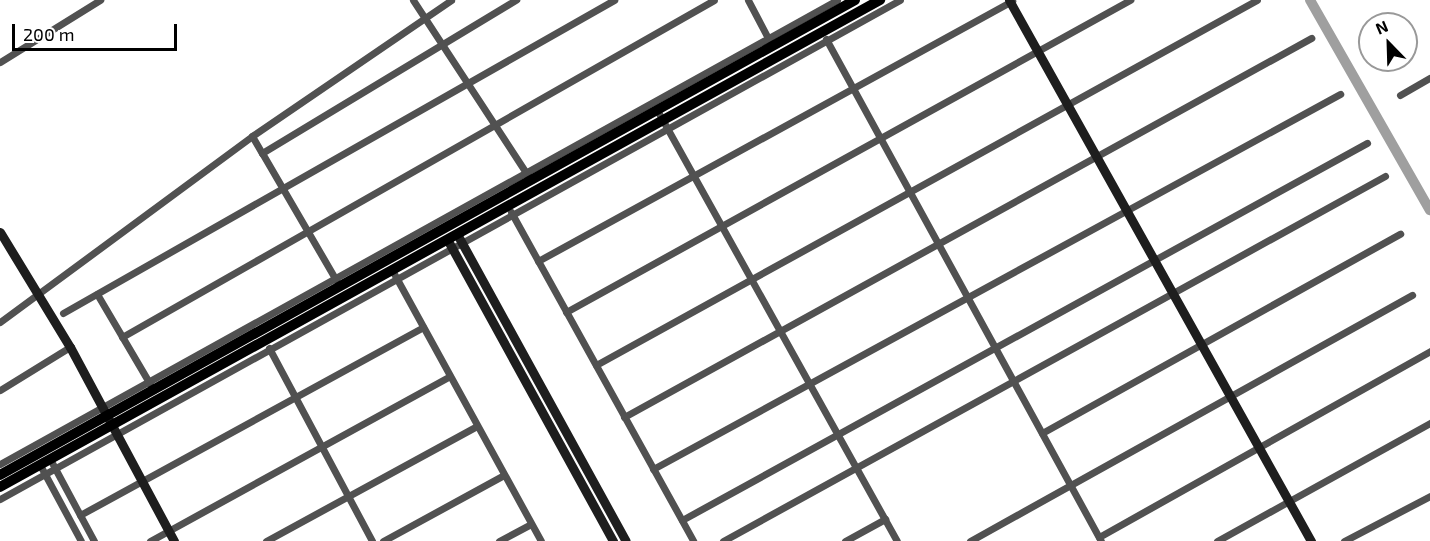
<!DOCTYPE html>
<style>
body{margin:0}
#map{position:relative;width:1430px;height:541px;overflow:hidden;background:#fff;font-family:"Exo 2",sans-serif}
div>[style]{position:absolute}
.river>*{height:10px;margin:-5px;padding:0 5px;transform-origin:5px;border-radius:5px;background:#9f9f9f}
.street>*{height:7px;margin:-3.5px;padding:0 3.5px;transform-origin:3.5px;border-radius:3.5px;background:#515151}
.secondary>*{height:9px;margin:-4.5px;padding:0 4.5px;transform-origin:4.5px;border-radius:4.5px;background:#1e1e1e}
.primary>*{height:10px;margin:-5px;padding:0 5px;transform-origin:5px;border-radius:5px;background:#000}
span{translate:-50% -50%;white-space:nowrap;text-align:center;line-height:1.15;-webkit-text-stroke:6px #fff;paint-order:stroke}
.north{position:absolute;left:1358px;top:12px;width:60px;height:60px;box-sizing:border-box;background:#fff;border:2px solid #999;border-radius:50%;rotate:337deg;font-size:16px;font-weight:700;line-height:24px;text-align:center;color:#000}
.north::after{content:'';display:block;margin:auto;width:21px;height:27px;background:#000;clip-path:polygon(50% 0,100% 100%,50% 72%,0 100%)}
.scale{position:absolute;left:12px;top:24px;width:165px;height:27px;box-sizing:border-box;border:3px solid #000;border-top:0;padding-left:8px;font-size:18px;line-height:21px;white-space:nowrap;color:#000;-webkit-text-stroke:4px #fff;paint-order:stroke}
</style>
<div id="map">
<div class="river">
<div style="left:1310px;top:0;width:242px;rotate:60.3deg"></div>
</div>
<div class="street">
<div style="left:413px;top:0;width:210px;rotate:56.8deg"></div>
<div style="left:748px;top:0;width:45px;rotate:62.3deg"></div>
<div style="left:826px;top:39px;width:572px;rotate:61.29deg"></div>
<div style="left:0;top:62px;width:118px;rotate:-31.8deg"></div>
<div style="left:1400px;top:95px;width:34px;rotate:-30deg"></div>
<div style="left:657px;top:110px;width:493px;rotate:60.9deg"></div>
<div style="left:252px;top:136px;width:20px;rotate:60deg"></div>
<div style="left:511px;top:212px;width:376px;rotate:61deg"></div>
<div style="left:538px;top:261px;width:541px;rotate:-28.75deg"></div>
<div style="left:392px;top:270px;width:309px;rotate:61.2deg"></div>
<div style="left:336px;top:280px;width:147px;rotate:-120.2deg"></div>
<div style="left:262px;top:153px;width:297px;rotate:-31.1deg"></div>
<div style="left:97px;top:294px;width:104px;rotate:59.5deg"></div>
<div style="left:566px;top:312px;width:645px;rotate:-28.95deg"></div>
<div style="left:63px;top:313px;width:634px;rotate:-29.6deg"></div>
<div style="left:0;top:322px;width:313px;rotate:-36.4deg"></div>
<div style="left:252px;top:136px;width:241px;rotate:-34.3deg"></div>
<div style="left:122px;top:337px;width:681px;rotate:-29.65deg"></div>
<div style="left:269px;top:348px;width:219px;rotate:61.9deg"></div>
<div style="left:596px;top:365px;width:755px;rotate:-28.91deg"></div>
<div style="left:0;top:390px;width:82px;rotate:-31.6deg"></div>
<div style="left:624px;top:417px;width:785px;rotate:-28.88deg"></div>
<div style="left:1042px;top:433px;width:410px;rotate:-29.1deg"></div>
<div style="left:50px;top:459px;width:93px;rotate:61.8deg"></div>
<div style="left:0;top:464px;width:957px;rotate:-29deg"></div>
<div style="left:40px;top:465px;width:86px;rotate:61.7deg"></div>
<div style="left:653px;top:469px;width:783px;rotate:-28.63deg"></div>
<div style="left:0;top:499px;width:1029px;rotate:-29.01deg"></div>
<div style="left:80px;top:515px;width:391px;rotate:-28.7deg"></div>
<div style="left:682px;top:520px;width:782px;rotate:-28.83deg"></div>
<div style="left:1099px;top:537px;width:380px;rotate:-29.3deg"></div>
<div style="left:150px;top:541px;width:342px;rotate:-28.8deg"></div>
<div style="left:266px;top:541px;width:240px;rotate:-28.6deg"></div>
<div style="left:383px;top:541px;width:138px;rotate:-28.6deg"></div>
<div style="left:499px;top:541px;width:36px;rotate:-28deg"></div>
<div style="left:723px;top:541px;width:756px;rotate:-28.87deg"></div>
<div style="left:845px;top:541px;width:46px;rotate:-28.8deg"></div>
<div style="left:970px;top:541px;width:506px;rotate:-29.1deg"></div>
<div style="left:1217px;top:541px;width:244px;rotate:-29deg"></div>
<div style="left:1344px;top:541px;width:97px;rotate:-27.6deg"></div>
</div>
<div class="secondary">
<div style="left:1009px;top:0;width:620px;rotate:60.83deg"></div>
<div style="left:0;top:232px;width:135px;rotate:58.7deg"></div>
<div style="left:70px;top:347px;width:220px;rotate:61.8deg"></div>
<div style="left:457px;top:234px;width:350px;rotate:61.2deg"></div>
<div style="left:447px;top:239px;width:345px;rotate:61.2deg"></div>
</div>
<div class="primary">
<div style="left:0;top:475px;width:978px;rotate:-29.05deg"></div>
<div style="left:0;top:487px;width:1006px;rotate:-28.96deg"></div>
</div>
<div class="north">N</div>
<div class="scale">200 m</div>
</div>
